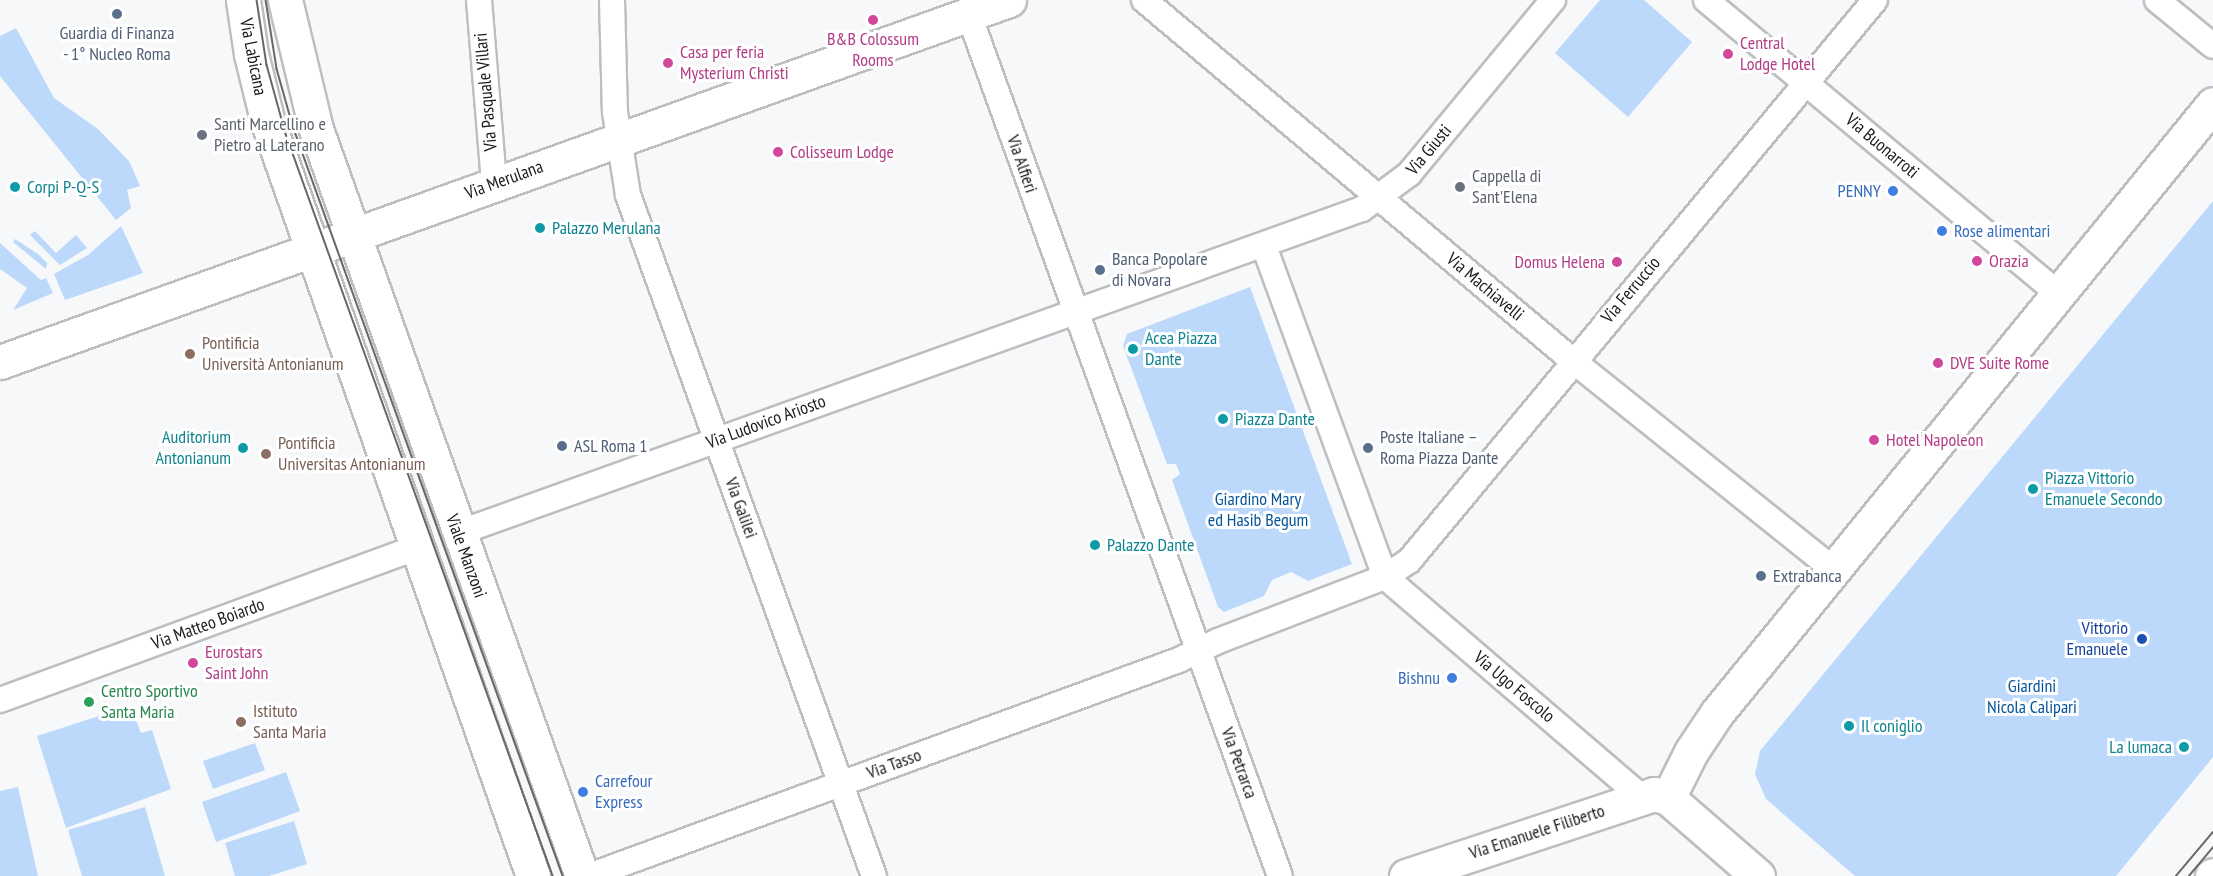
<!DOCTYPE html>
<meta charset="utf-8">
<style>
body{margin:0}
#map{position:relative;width:2213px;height:876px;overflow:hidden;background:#f7f8fa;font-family:"PT Sans Narrow",sans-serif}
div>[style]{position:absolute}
.green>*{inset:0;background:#bcd9fb}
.roads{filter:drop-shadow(2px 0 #bdbec0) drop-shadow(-2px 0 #bdbec0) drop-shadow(0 2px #bdbec0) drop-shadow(0 -2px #bdbec0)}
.street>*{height:24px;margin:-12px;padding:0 12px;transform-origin:12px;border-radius:12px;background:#fff}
.secondary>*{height:33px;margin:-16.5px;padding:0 16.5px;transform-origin:16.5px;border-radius:16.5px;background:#fff}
.tram>*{height:1.5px;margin:-0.75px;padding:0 0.75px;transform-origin:0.75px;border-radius:0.75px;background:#676868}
.dots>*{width:16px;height:16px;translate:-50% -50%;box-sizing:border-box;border:3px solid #fff;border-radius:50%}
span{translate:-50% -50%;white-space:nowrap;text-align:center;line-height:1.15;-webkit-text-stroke:6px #fff;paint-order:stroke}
.service-label{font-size:18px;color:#4e5e75}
.left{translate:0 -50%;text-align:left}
.hotel-label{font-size:18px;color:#b23c85}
.right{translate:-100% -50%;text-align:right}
.street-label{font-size:18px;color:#181919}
.worship-label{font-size:18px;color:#5b616d}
.culture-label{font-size:18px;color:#0d838f}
.shop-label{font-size:18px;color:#366cbe}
.education-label{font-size:18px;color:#785e54}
.park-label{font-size:18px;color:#045499}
.transit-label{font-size:18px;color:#164399}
.leisure-label{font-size:18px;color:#27864d}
</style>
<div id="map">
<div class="green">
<div style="clip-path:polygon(1600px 0,1644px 0,1692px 42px,1628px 117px,1555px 53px)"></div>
<div style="clip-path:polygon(16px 28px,54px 98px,98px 129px,129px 161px,140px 186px,127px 190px,131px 208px,116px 220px,0 76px,0 36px)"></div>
<div style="clip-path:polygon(2213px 201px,2213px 757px,2116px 876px,1855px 876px,1766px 799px,1755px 774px,1760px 751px)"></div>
<div style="clip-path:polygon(121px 226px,143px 273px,65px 300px,54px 274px,88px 255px)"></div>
<div style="clip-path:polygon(35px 231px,56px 253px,76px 235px,87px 248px,60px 265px,30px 235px)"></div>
<div style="clip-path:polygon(15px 239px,38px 254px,47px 263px,46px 269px,13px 242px)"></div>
<div style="clip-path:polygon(0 243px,41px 280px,46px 278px,53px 293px,13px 310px,27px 288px,0 269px)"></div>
<div style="clip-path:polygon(1250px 287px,1352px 564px,1308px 581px,1291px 572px,1272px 580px,1264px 596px,1224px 612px,1218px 607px,1172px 480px,1180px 474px,1176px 464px,1167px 464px,1123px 346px,1127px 334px)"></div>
<div style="clip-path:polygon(130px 706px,141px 733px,152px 730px,171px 789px,66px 828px,37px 736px)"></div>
<div style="clip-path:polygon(255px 743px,265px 770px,213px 789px,203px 761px)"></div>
<div style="clip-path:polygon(286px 772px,300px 811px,216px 842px,202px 802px)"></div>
<div style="clip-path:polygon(18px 787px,38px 876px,0 876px,0 791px)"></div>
<div style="clip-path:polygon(145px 807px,165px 876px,82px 876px,68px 830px)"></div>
<div style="clip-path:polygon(294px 821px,307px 864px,269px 876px,235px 876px,225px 843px)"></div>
</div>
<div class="roads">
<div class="street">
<div style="left:479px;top:0;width:185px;rotate:85.3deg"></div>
<div style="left:612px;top:0;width:112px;rotate:88.5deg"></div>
<div style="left:615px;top:112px;width:84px;rotate:81.1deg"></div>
<div style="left:628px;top:195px;width:724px;rotate:70.14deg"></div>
<div style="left:1144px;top:0;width:559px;rotate:40.07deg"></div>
<div style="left:1572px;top:360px;width:333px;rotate:38.7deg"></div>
<div style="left:1706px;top:0;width:457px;rotate:39.8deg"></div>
<div style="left:2157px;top:0;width:72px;rotate:39.4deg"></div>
<div style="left:969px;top:15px;width:915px;rotate:70.14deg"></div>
<div style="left:1264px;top:246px;width:352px;rotate:69.9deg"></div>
<div style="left:1385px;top:577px;width:338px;rotate:40.6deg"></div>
<div style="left:458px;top:533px;width:960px;rotate:-19.72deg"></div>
<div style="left:1362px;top:209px;width:59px;rotate:-36.7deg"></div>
<div style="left:1409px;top:174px;width:226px;rotate:-50.4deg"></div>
<div style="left:0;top:700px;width:443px;rotate:-20.1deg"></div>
<div style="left:589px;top:876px;width:628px;rotate:-20.11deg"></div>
<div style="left:1179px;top:660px;width:43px;rotate:-26deg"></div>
<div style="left:1218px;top:641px;width:179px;rotate:-21deg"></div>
<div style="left:1385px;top:577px;width:29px;rotate:-34deg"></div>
<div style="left:1409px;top:561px;width:729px;rotate:-50.28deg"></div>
</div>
<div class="secondary">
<div style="left:243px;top:0;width:55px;rotate:81.6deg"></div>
<div style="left:251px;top:54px;width:71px;rotate:76.2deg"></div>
<div style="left:268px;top:123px;width:798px;rotate:70.61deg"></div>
<div style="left:285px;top:0;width:133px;rotate:76.5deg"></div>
<div style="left:316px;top:129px;width:793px;rotate:70.4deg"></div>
<div style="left:0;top:362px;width:1072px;rotate:-19.74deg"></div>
<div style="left:1668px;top:798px;width:51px;rotate:-63.4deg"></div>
<div style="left:1691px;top:752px;width:47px;rotate:-56.3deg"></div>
<div style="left:1717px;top:713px;width:785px;rotate:-50.84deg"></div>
<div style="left:1406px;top:876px;width:261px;rotate:-18.3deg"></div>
<div style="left:1654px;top:794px;width:15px;rotate:16deg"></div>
<div style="left:1668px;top:798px;width:119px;rotate:40.9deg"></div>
<div style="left:2212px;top:876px;width:1px;rotate:-45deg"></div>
</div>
</div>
<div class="tram">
<div style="left:257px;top:0;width:66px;rotate:81.3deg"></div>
<div style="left:267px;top:65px;width:72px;rotate:74.6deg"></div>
<div style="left:286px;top:134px;width:789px;rotate:70.21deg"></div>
<div style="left:266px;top:0;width:70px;rotate:80.9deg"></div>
<div style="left:277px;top:69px;width:59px;rotate:74.3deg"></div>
<div style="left:293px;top:126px;width:797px;rotate:70.2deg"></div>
<div style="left:2176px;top:876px;width:57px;rotate:-49.9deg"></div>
<div style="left:2189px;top:876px;width:38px;rotate:-50deg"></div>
</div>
<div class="dots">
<div style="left:117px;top:14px;background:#5c6f8a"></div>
<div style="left:873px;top:20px;background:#d1479c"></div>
<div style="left:1728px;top:54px;background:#d1479c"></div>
<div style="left:668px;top:63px;background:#d1479c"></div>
<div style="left:202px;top:135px;background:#6b7280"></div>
<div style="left:778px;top:152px;background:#d1479c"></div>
<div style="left:15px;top:187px;background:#0f9aa8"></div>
<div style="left:1460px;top:187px;background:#6b7280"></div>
<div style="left:1893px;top:191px;background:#3f7fe0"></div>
<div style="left:540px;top:228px;background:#0f9aa8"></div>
<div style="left:1942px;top:231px;background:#3f7fe0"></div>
<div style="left:1977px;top:261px;background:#d1479c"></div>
<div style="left:1617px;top:262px;background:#d1479c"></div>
<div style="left:1100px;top:270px;background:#5c6f8a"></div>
<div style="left:1133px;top:349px;background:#0f9aa8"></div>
<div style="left:190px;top:354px;background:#8d6e63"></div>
<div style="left:1938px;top:363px;background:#d1479c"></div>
<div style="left:1223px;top:419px;background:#0f9aa8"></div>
<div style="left:1874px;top:440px;background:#d1479c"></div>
<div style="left:562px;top:446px;background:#5c6f8a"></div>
<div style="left:243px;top:448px;background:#0f9aa8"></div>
<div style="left:1368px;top:448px;background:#5c6f8a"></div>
<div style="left:266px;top:454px;background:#8d6e63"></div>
<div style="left:2033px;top:489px;background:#0f9aa8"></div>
<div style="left:1095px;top:545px;background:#0f9aa8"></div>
<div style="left:1761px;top:576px;background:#5c6f8a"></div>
<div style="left:2142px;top:639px;background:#1a4fb4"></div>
<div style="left:193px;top:663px;background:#d1479c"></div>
<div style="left:1452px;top:678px;background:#3f7fe0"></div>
<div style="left:89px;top:702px;background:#2e9e5b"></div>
<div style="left:241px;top:722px;background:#8d6e63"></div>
<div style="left:1849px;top:726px;background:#0f9aa8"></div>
<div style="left:2184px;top:747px;background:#0f9aa8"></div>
<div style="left:583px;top:792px;background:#3f7fe0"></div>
</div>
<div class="service-label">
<span style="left:117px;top:44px">Guardia di Finanza<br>- 1° Nucleo Roma</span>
<span class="left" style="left:1112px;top:270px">Banca Popolare<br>di Novara</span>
<span class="left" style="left:1380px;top:448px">Poste Italiane –<br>Roma Piazza Dante</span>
<span class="left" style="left:574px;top:446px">ASL Roma 1</span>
<span class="left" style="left:1773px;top:576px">Extrabanca</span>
</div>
<div class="hotel-label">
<span style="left:873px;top:50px">B&amp;B Colossum<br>Rooms</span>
<span class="left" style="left:1740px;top:54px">Central<br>Lodge Hotel</span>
<span class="left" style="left:680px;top:63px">Casa per feria<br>Mysterium Christi</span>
<span class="left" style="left:790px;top:152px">Colisseum Lodge</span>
<span class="left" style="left:1989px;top:261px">Orazia</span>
<span class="right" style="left:1605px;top:262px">Domus Helena</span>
<span class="left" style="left:1950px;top:363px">DVE Suite Rome</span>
<span class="left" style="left:1886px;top:440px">Hotel Napoleon</span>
<span class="left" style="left:205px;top:663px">Eurostars<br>Saint John</span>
</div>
<div class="street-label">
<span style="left:253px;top:57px;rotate:79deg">Via Labicana</span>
<span style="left:486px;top:92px;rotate:-95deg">Via Pasquale Villari</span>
<span style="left:1882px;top:146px;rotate:40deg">Via Buonarroti</span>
<span style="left:1429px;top:150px;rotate:-50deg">Via Giusti</span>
<span style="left:1022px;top:164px;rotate:71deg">Via Alfieri</span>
<span style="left:504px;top:180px;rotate:-20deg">Via Merulana</span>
<span style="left:1485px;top:287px;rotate:40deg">Via Machiavelli</span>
<span style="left:1631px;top:290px;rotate:-50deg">Via Ferruccio</span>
<span style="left:766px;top:422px;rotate:-20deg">Via Ludovico Ariosto</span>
<span style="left:741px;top:508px;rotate:70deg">Via Galilei</span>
<span style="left:466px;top:556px;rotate:70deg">Viale Manzoni</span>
<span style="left:208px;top:624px;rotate:-20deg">Via Matteo Boiardo</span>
<span style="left:1514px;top:687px;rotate:40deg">Via Ugo Foscolo</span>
<span style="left:1239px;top:763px;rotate:70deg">Via Petrarca</span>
<span style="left:894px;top:764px;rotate:-20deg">Via Tasso</span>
<span style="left:1537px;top:832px;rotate:-18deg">Via Emanuele Filiberto</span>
</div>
<div class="worship-label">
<span class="left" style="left:214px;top:135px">Santi Marcellino e<br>Pietro al Laterano</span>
<span class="left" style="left:1472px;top:187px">Cappella di<br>Sant'Elena</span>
</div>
<div class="culture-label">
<span class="left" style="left:27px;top:187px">Corpi P-Q-S</span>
<span class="left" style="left:552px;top:228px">Palazzo Merulana</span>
<span class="left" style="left:1145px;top:349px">Acea Piazza<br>Dante</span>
<span class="left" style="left:1235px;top:419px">Piazza Dante</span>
<span class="right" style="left:231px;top:448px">Auditorium<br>Antonianum</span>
<span class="left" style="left:2045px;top:489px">Piazza Vittorio<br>Emanuele Secondo</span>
<span class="left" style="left:1107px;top:545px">Palazzo Dante</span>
<span class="left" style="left:1861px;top:726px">Il coniglio</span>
<span class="right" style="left:2172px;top:747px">La lumaca</span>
</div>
<div class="shop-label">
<span class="right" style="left:1881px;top:191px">PENNY</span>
<span class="left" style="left:1954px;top:231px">Rose alimentari</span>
<span class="right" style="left:1440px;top:678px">Bishnu</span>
<span class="left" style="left:595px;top:792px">Carrefour<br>Express</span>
</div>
<div class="education-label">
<span class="left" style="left:202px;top:354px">Pontificia<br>Università Antonianum</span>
<span class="left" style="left:278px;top:454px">Pontificia<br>Universitas Antonianum</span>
<span class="left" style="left:253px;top:722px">Istituto<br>Santa Maria</span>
</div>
<div class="park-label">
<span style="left:1258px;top:510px">Giardino Mary<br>ed Hasib Begum</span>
<span style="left:2032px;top:697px">Giardini<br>Nicola Calipari</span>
</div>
<div class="transit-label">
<span class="right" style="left:2128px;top:639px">Vittorio<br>Emanuele</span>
</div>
<div class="leisure-label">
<span class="left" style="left:101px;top:702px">Centro Sportivo<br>Santa Maria</span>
</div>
</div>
